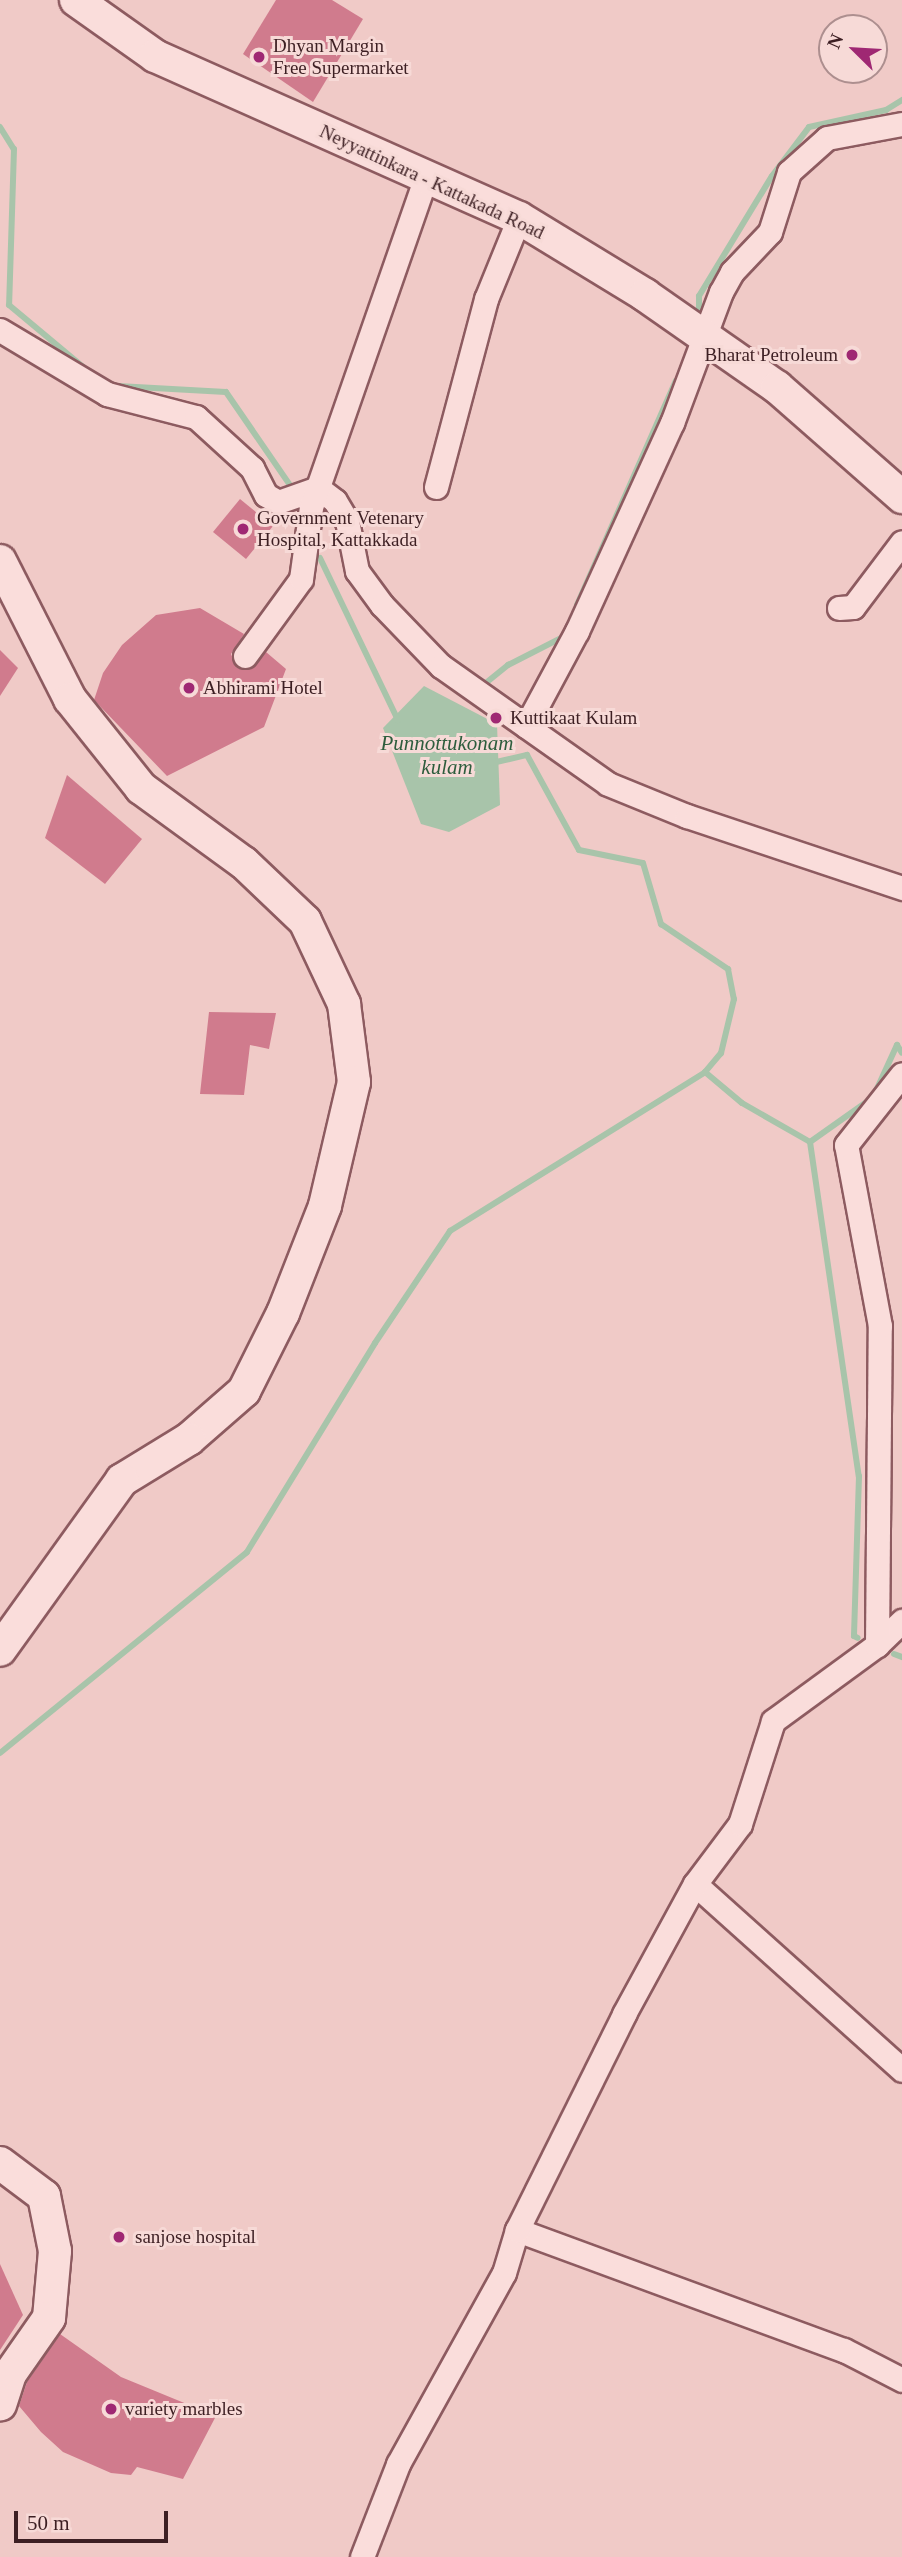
<!DOCTYPE html>
<style>
body{margin:0}
#map{position:relative;width:902px;height:2557px;overflow:hidden;background:#f0cac7;font-family:Georgia,serif}
div>[style]{position:absolute}
.water>*{inset:0;background:#a8c4aa}
.stream>*{height:6px;margin:-3px;padding:0 3px;transform-origin:3px;border-radius:3px;background:#a8c4aa}
.building>*{inset:0;background:#d07b8d}
.roads{filter:drop-shadow(2px 0 #8d5b60) drop-shadow(-2px 0 #8d5b60) drop-shadow(0 2px #8d5b60) drop-shadow(0 -2px #8d5b60)}
.street>*{height:23px;margin:-11.5px;padding:0 11.5px;transform-origin:11.5px;border-radius:11.5px;background:#fadddb}
.secondary>*{height:32px;margin:-16px;padding:0 16px;transform-origin:16px;border-radius:16px;background:#fadddb}
.dots>*{width:19px;height:19px;translate:-50% -50%;box-sizing:border-box;border:4px solid #f7dad7;border-radius:50%}
span{translate:-50% -50%;white-space:nowrap;text-align:center;line-height:1.15;-webkit-text-stroke:6px #f7dad7;paint-order:stroke}
.poi-label{font-size:19px;color:#3d1f23}
.left{translate:0 -50%;text-align:left}
.right{translate:-100% -50%;text-align:right}
.street-label{font-size:19px;color:#3d1f23}
.water-label{font-size:21px;color:#2e5d3d;font-style:italic}
.north{position:absolute;left:818px;top:14px;width:70px;height:70px;box-sizing:border-box;background:#f7dad7;border:2px solid #ad8f8f;border-radius:50%;rotate:294deg;font-size:19px;font-weight:700;line-height:28px;text-align:center;color:#3d1f23}
.north::after{content:'';display:block;margin:auto;width:24px;height:32px;background:#9f2873;clip-path:polygon(50% 0,100% 100%,50% 72%,0 100%)}
.scale{position:absolute;left:14px;top:2511px;width:154px;height:32px;box-sizing:border-box;border:4px solid #3d1f23;border-top:0;padding-left:9px;font-size:21px;line-height:24px;white-space:nowrap;color:#3d1f23;-webkit-text-stroke:5px #f7dad7;paint-order:stroke}
</style>
<div id="map">
<div class="water">
<div style="clip-path:polygon(424px 686px,497px 724px,500px 805px,449px 832px,421px 824px,383px 728px)"></div>
</div>
<div class="stream">
<div style="left:0;top:127px;width:26px;rotate:58deg"></div>
<div style="left:14px;top:149px;width:156px;rotate:91.8deg"></div>
<div style="left:9px;top:305px;width:103px;rotate:39.9deg"></div>
<div style="left:699px;top:312px;width:16px;rotate:-90deg"></div>
<div style="left:699px;top:296px;width:140px;rotate:-58.7deg"></div>
<div style="left:772px;top:176px;width:61px;rotate:-52.9deg"></div>
<div style="left:809px;top:127px;width:79px;rotate:-12.4deg"></div>
<div style="left:886px;top:110px;width:19px;rotate:-32deg"></div>
<div style="left:118px;top:386px;width:108px;rotate:3.2deg"></div>
<div style="left:226px;top:392px;width:113px;rotate:55.5deg"></div>
<div style="left:320px;top:558px;width:180px;rotate:64.3deg"></div>
<div style="left:577px;top:605px;width:245px;rotate:-66.2deg"></div>
<div style="left:487px;top:682px;width:27px;rotate:-39deg"></div>
<div style="left:508px;top:665px;width:62px;rotate:-27deg"></div>
<div style="left:492px;top:763px;width:36px;rotate:-13deg"></div>
<div style="left:527px;top:755px;width:108px;rotate:61.3deg"></div>
<div style="left:579px;top:850px;width:65px;rotate:11.5deg"></div>
<div style="left:643px;top:863px;width:64px;rotate:73.6deg"></div>
<div style="left:661px;top:924px;width:81px;rotate:33.9deg"></div>
<div style="left:728px;top:969px;width:31px;rotate:79deg"></div>
<div style="left:734px;top:999px;width:56px;rotate:103.5deg"></div>
<div style="left:721px;top:1053px;width:25px;rotate:130deg"></div>
<div style="left:705px;top:1072px;width:48px;rotate:40deg"></div>
<div style="left:742px;top:1103px;width:78px;rotate:29.8deg"></div>
<div style="left:810px;top:1142px;width:338px;rotate:81.7deg"></div>
<div style="left:859px;top:1476px;width:160px;rotate:91.8deg"></div>
<div style="left:854px;top:1636px;width:4px;rotate:27deg"></div>
<div style="left:875px;top:1093px;width:53px;rotate:-65.4deg"></div>
<div style="left:897px;top:1045px;width:9px;rotate:58deg"></div>
<div style="left:810px;top:1142px;width:71px;rotate:-35.3deg"></div>
<div style="left:894px;top:1654px;width:9px;rotate:21deg"></div>
<div style="left:0;top:1753px;width:318px;rotate:-39.1deg"></div>
<div style="left:247px;top:1552px;width:245px;rotate:-58.5deg"></div>
<div style="left:375px;top:1343px;width:135px;rotate:-56.2deg"></div>
<div style="left:450px;top:1231px;width:301px;rotate:-31.9deg"></div>
</div>
<div class="building">
<div style="clip-path:polygon(276px 0,332px 0,363px 19px,313px 102px,243px 54px)"></div>
<div style="clip-path:polygon(240px 499px,273px 526px,246px 559px,213px 532px)"></div>
<div style="clip-path:polygon(200px 608px,244px 634px,231px 654px,237px 668px,251px 668px,266px 652px,286px 669px,264px 727px,167px 776px,94px 700px,103px 673px,122px 645px,156px 615px)"></div>
<div style="clip-path:polygon(0 650px,18px 668px,0 696px)"></div>
<div style="clip-path:polygon(67px 775px,142px 839px,105px 884px,45px 838px)"></div>
<div style="clip-path:polygon(209px 1012px,276px 1013px,269px 1049px,250px 1045px,244px 1095px,200px 1094px)"></div>
<div style="clip-path:polygon(0 2264px,23px 2315px,0 2350px)"></div>
<div style="clip-path:polygon(60px 2334px,121px 2377px,216px 2416px,183px 2479px,137px 2467px,131px 2475px,111px 2473px,63px 2452px,41px 2432px,19px 2406px,27px 2382px)"></div>
</div>
<div class="roads">
<div class="street">
<div style="left:0;top:330px;width:125px;rotate:30.9deg"></div>
<div style="left:107px;top:394px;width:92px;rotate:14.5deg"></div>
<div style="left:196px;top:417px;width:76px;rotate:42.3deg"></div>
<div style="left:252px;top:468px;width:30px;rotate:63deg"></div>
<div style="left:266px;top:495px;width:14px;rotate:30deg"></div>
<div style="left:278px;top:502px;width:42px;rotate:-19.3deg"></div>
<div style="left:318px;top:488px;width:21px;rotate:37deg"></div>
<div style="left:335px;top:501px;width:23px;rotate:59deg"></div>
<div style="left:347px;top:521px;width:51px;rotate:78.7deg"></div>
<div style="left:357px;top:571px;width:42px;rotate:53.7deg"></div>
<div style="left:382px;top:605px;width:85px;rotate:46deg"></div>
<div style="left:441px;top:666px;width:204px;rotate:35.2deg"></div>
<div style="left:608px;top:784px;width:85px;rotate:22.1deg"></div>
<div style="left:687px;top:816px;width:227px;rotate:18.5deg"></div>
<div style="left:436px;top:487px;width:195px;rotate:-75.1deg"></div>
<div style="left:486px;top:299px;width:87px;rotate:-67.8deg"></div>
<div style="left:839px;top:608px;width:14px;rotate:-4deg"></div>
<div style="left:853px;top:607px;width:81px;rotate:-53deg"></div>
<div style="left:245px;top:656px;width:95px;rotate:-54deg"></div>
<div style="left:301px;top:579px;width:73px;rotate:-82.1deg"></div>
<div style="left:311px;top:507px;width:350px;rotate:-70.8deg"></div>
<div style="left:526px;top:726px;width:108px;rotate:-61.8deg"></div>
<div style="left:577px;top:631px;width:229px;rotate:-65.5deg"></div>
<div style="left:672px;top:423px;width:140px;rotate:-69.5deg"></div>
<div style="left:721px;top:292px;width:23px;rotate:-61deg"></div>
<div style="left:732px;top:272px;width:55px;rotate:-46.5deg"></div>
<div style="left:770px;top:232px;width:63px;rotate:-72.4deg"></div>
<div style="left:789px;top:172px;width:51px;rotate:-41.8deg"></div>
<div style="left:827px;top:138px;width:76px;rotate:-10.6deg"></div>
<div style="left:877px;top:1645px;width:35px;rotate:-44deg"></div>
<div style="left:695px;top:1884px;width:278px;rotate:41.9deg"></div>
<div style="left:517px;top:2230px;width:348px;rotate:20.2deg"></div>
<div style="left:844px;top:2350px;width:65px;rotate:27.3deg"></div>
<div style="left:362px;top:2557px;width:100px;rotate:-68.8deg"></div>
<div style="left:398px;top:2464px;width:218px;rotate:-61deg"></div>
<div style="left:504px;top:2273px;width:45px;rotate:-73.2deg"></div>
<div style="left:517px;top:2230px;width:241px;rotate:-63.6deg"></div>
<div style="left:624px;top:2014px;width:148px;rotate:-61.4deg"></div>
<div style="left:695px;top:1884px;width:75px;rotate:-53.1deg"></div>
<div style="left:740px;top:1824px;width:108px;rotate:-72.2deg"></div>
<div style="left:773px;top:1721px;width:129px;rotate:-36.2deg"></div>
<div style="left:877px;top:1645px;width:319px;rotate:-89.5deg"></div>
<div style="left:880px;top:1326px;width:184px;rotate:-100.6deg"></div>
<div style="left:846px;top:1145px;width:90px;rotate:-51.7deg"></div>
</div>
<div class="secondary">
<div style="left:76px;top:0;width:97px;rotate:35.3deg"></div>
<div style="left:155px;top:56px;width:398px;rotate:24deg"></div>
<div style="left:519px;top:218px;width:148px;rotate:31.4deg"></div>
<div style="left:645px;top:295px;width:161px;rotate:34.9deg"></div>
<div style="left:777px;top:387px;width:167px;rotate:41.3deg"></div>
<div style="left:0;top:561px;width:155px;rotate:63.1deg"></div>
<div style="left:70px;top:699px;width:114px;rotate:51.4deg"></div>
<div style="left:141px;top:788px;width:127px;rotate:36.1deg"></div>
<div style="left:244px;top:863px;width:84px;rotate:43.6deg"></div>
<div style="left:305px;top:921px;width:92px;rotate:64.8deg"></div>
<div style="left:344px;top:1004px;width:79px;rotate:82.7deg"></div>
<div style="left:354px;top:1082px;width:127px;rotate:103.2deg"></div>
<div style="left:325px;top:1206px;width:115px;rotate:111.4deg"></div>
<div style="left:283px;top:1313px;width:87px;rotate:116.6deg"></div>
<div style="left:244px;top:1391px;width:73px;rotate:138.9deg"></div>
<div style="left:189px;top:1439px;width:79px;rotate:148.5deg"></div>
<div style="left:122px;top:1480px;width:209px;rotate:125.7deg"></div>
<div style="left:0;top:2163px;width:55px;rotate:36.9deg"></div>
<div style="left:44px;top:2196px;width:56px;rotate:78.7deg"></div>
<div style="left:55px;top:2251px;width:67px;rotate:95.1deg"></div>
<div style="left:49px;top:2318px;width:68px;rotate:124.9deg"></div>
<div style="left:10px;top:2374px;width:32px;rotate:108deg"></div>
</div>
</div>
<div class="dots">
<div style="left:259px;top:57px;background:#9f2873"></div>
<div style="left:852px;top:355px;background:#9f2873"></div>
<div style="left:243px;top:529px;background:#9f2873"></div>
<div style="left:189px;top:688px;background:#9f2873"></div>
<div style="left:496px;top:718px;background:#9f2873"></div>
<div style="left:119px;top:2237px;background:#9f2873"></div>
<div style="left:111px;top:2409px;background:#9f2873"></div>
</div>
<div class="poi-label">
<span class="left" style="left:273px;top:57px">Dhyan Margin<br>Free Supermarket</span>
<span class="right" style="left:838px;top:355px">Bharat Petroleum</span>
<span class="left" style="left:257px;top:529px">Government Vetenary<br>Hospital, Kattakkada</span>
<span class="left" style="left:203px;top:688px">Abhirami Hotel</span>
<span class="left" style="left:510px;top:718px">Kuttikaat Kulam</span>
<span class="left" style="left:135px;top:2237px">sanjose hospital</span>
<span class="left" style="left:125px;top:2409px">variety marbles</span>
</div>
<div class="street-label">
<span style="left:432px;top:182px;rotate:25deg">Neyyattinkara - Kattakada Road</span>
</div>
<div class="water-label">
<span style="left:447px;top:755px">Punnottukonam<br>kulam</span>
</div>
<div class="north">N</div>
<div class="scale">50 m</div>
</div>
